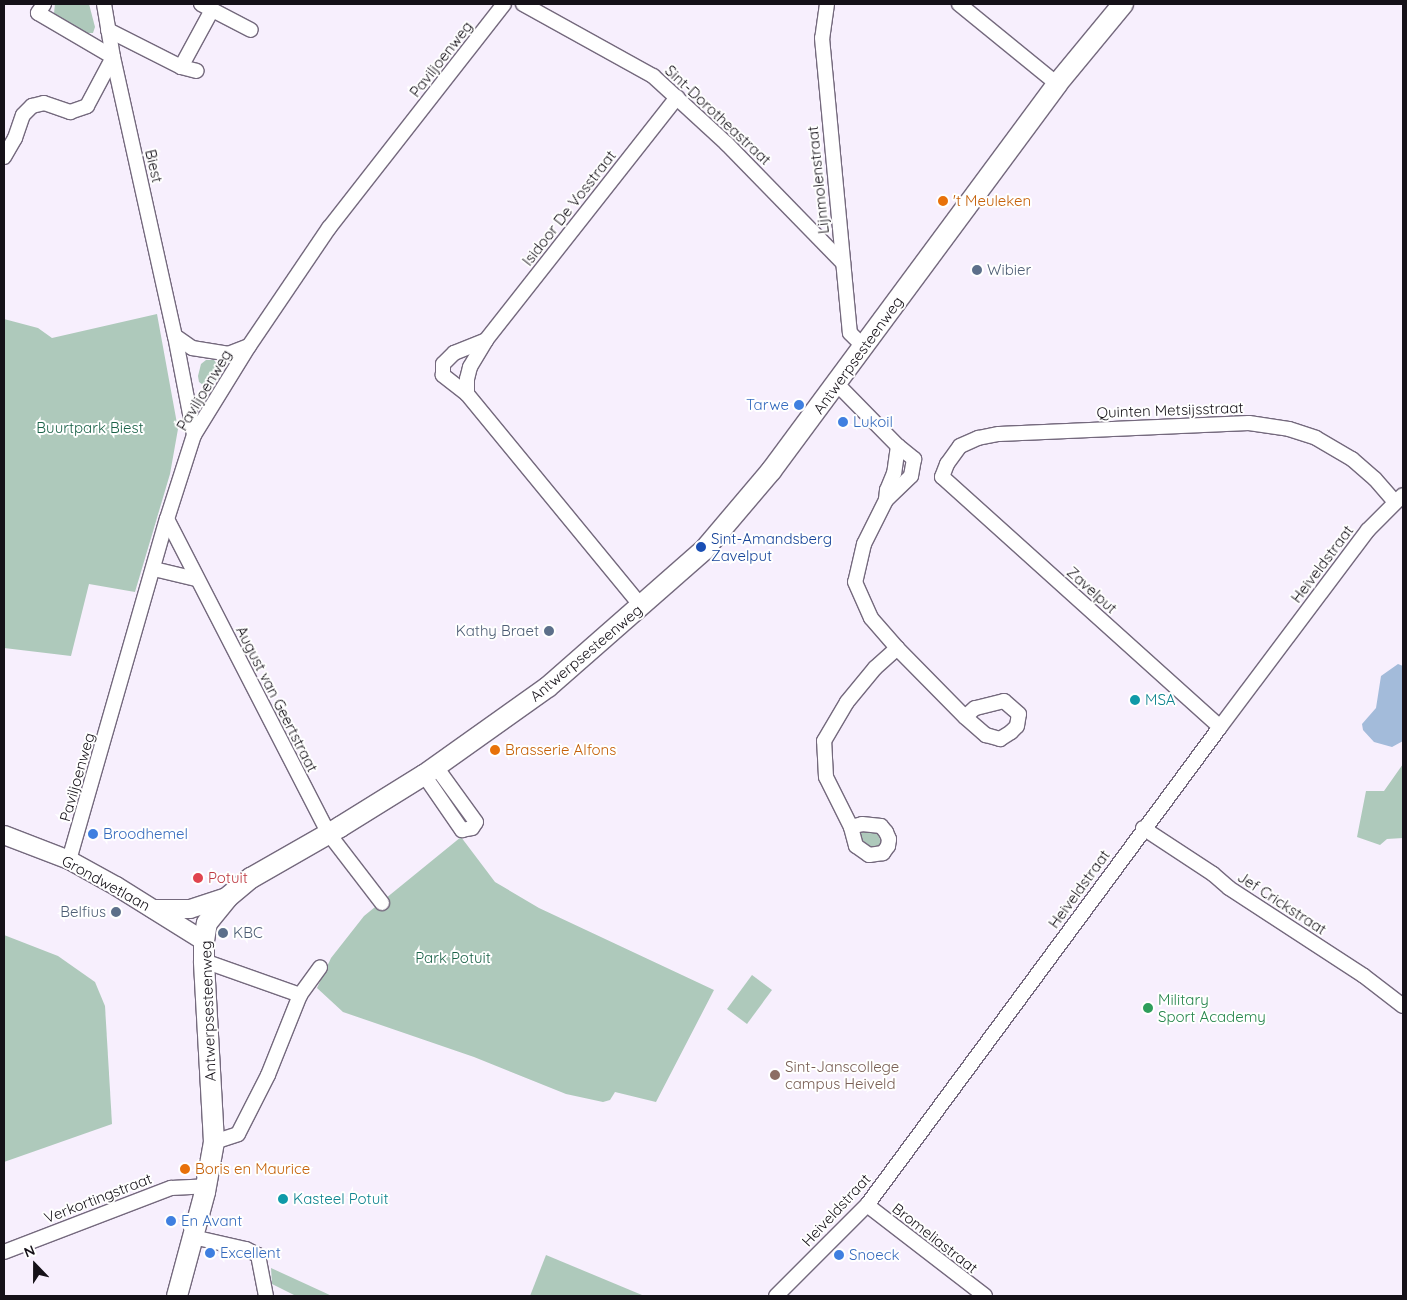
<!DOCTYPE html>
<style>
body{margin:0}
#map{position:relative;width:1407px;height:1300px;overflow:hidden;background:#f7effd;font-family:Quicksand,sans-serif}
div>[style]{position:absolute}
.green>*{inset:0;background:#aec9bb}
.water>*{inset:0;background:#a3bbda}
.roads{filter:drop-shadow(1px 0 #74697d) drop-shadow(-1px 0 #74697d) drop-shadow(0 1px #74697d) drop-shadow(0 -1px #74697d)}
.minor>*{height:14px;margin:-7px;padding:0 7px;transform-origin:7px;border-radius:7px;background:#fff}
.tertiary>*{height:18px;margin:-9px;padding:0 9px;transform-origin:9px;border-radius:9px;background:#fff}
.secondary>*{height:20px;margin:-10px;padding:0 10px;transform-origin:10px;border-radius:10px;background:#fff}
.dots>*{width:14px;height:14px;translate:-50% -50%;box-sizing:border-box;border:2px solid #fff;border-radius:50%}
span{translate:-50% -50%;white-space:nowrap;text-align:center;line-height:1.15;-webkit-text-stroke:4px #fff;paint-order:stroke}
.street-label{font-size:15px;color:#151118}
.food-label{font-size:15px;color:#c56008}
.left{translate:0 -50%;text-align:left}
.service-label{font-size:15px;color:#4e5e75}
.right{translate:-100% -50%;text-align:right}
.shop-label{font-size:15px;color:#366cbe}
.park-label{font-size:15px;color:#1c6349}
.transit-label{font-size:15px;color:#164399}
.culture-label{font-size:15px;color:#0d838f}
.health-label{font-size:15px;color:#be3a42}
.leisure-label{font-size:15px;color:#27864d}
.education-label{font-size:15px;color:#785e54}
.frame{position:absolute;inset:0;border:5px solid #151118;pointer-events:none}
.north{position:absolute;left:10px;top:1240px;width:50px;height:50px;-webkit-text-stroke:4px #fff;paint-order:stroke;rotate:338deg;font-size:14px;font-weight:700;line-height:20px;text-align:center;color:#151118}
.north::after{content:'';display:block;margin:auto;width:18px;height:22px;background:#151118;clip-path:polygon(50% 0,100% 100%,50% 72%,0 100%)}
</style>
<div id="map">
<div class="green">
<div style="clip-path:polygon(55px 4px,89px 4px,95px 27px,93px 33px,87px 33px,62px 19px,54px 13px)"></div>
<div style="clip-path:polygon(157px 314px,178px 429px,170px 474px,135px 592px,89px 584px,71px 656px,4px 648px,4px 319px,38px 328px,52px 338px)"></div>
<div style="clip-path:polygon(206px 360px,214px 360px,221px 369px,218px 380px,206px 387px,199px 382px,198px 376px,201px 364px)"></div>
<div style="clip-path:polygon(1403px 764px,1403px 838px,1387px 839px,1380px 845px,1357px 837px,1366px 791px,1384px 791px)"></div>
<div style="clip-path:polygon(863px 829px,878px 833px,881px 843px,880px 847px,872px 849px,860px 841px,858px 835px)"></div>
<div style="clip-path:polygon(461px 837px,495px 882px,539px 908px,714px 990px,656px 1102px,615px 1092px,610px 1100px,603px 1102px,566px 1094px,474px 1057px,343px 1012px,317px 988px,331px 958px,364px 916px)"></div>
<div style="clip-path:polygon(4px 935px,58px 956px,95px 982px,105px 1006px,112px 1124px,4px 1162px)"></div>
<div style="clip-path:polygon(752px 975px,772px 990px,747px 1024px,727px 1009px)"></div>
<div style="clip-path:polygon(546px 1255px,642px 1295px,530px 1296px)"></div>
<div style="clip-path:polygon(271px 1268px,332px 1296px,296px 1296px,272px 1284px)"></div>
</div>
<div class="water">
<div style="clip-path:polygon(1398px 664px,1403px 666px,1403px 741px,1392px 747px,1374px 742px,1363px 730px,1362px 724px,1376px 708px,1381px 676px)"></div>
</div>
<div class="roads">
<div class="minor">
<div style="left:104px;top:4px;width:54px;rotate:80.4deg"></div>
<div style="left:113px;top:57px;width:286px;rotate:77.5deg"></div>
<div style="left:175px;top:336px;width:101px;rotate:79.1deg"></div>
<div style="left:201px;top:4px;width:56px;rotate:27.5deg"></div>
<div style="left:523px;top:4px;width:149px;rotate:29deg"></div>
<div style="left:653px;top:76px;width:100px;rotate:42.6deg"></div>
<div style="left:727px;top:144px;width:166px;rotate:45.7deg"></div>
<div style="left:827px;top:4px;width:34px;rotate:98deg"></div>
<div style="left:822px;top:38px;width:296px;rotate:84.6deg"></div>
<div style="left:850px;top:333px;width:20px;rotate:45deg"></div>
<div style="left:959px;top:4px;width:127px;rotate:39.2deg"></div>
<div style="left:108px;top:30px;width:82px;rotate:26.9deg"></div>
<div style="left:181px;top:67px;width:16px;rotate:14deg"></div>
<div style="left:181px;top:67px;width:65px;rotate:-61.5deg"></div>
<div style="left:4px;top:157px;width:22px;rotate:-60deg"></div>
<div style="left:15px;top:138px;width:24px;rotate:-71deg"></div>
<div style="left:23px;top:115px;width:13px;rotate:-45deg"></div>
<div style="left:32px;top:106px;width:12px;rotate:-14deg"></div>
<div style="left:44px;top:103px;width:28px;rotate:19deg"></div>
<div style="left:70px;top:112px;width:18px;rotate:-19deg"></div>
<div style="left:87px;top:106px;width:55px;rotate:-62deg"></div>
<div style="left:113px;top:57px;width:87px;rotate:-149.6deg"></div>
<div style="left:38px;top:13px;width:11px;rotate:-56deg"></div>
<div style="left:175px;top:336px;width:21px;rotate:35deg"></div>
<div style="left:192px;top:348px;width:36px;rotate:9deg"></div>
<div style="left:228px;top:354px;width:22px;rotate:-21deg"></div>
<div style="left:837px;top:384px;width:87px;rotate:45.5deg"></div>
<div style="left:898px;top:446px;width:21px;rotate:39deg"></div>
<div style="left:914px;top:459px;width:17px;rotate:100deg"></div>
<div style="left:911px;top:476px;width:35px;rotate:136deg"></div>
<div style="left:467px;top:394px;width:31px;rotate:-142deg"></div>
<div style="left:443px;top:375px;width:11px;rotate:-90deg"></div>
<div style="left:443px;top:364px;width:16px;rotate:-45deg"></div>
<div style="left:454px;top:353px;width:35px;rotate:-22deg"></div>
<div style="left:898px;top:446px;width:27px;rotate:98deg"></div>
<div style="left:894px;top:473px;width:18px;rotate:112deg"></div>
<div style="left:887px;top:490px;width:10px;rotate:96deg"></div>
<div style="left:886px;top:500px;width:49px;rotate:116.6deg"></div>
<div style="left:864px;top:544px;width:39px;rotate:103deg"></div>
<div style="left:855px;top:582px;width:39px;rotate:66deg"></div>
<div style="left:871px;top:618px;width:40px;rotate:49deg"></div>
<div style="left:897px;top:648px;width:97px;rotate:45.4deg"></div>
<div style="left:965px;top:717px;width:28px;rotate:41deg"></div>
<div style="left:986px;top:735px;width:15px;rotate:16deg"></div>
<div style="left:1000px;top:739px;width:13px;rotate:-32deg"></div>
<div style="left:1011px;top:732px;width:8px;rotate:-45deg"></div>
<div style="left:1017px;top:726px;width:12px;rotate:-81deg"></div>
<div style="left:1019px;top:714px;width:20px;rotate:-139deg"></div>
<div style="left:1004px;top:701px;width:30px;rotate:166deg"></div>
<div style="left:975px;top:708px;width:13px;rotate:138deg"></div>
<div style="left:167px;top:519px;width:354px;rotate:62.8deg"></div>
<div style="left:329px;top:834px;width:87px;rotate:52.5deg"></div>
<div style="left:154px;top:569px;width:43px;rotate:13.4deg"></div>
<div style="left:642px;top:607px;width:276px;rotate:-129.4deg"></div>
<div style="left:467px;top:394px;width:15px;rotate:-90deg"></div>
<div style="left:467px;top:379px;width:12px;rotate:-76deg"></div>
<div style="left:470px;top:367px;width:31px;rotate:-59deg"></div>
<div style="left:486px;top:340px;width:309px;rotate:-51.8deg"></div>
<div style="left:1220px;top:727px;width:374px;rotate:-138deg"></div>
<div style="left:942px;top:477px;width:14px;rotate:-69deg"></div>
<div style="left:947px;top:464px;width:22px;rotate:-54deg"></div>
<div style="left:960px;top:446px;width:20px;rotate:-24deg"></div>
<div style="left:978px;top:438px;width:21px;rotate:-11deg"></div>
<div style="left:999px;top:434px;width:250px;rotate:-2.5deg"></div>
<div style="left:1249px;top:423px;width:40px;rotate:8.5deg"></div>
<div style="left:1289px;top:429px;width:28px;rotate:18deg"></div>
<div style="left:1316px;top:438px;width:42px;rotate:30.3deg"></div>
<div style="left:1352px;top:459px;width:30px;rotate:41deg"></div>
<div style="left:1375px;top:479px;width:30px;rotate:49deg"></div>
<div style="left:424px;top:775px;width:67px;rotate:55.4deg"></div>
<div style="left:462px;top:830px;width:10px;rotate:-11deg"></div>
<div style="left:472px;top:828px;width:7px;rotate:-56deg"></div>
<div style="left:476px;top:822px;width:68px;rotate:-126deg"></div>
<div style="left:851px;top:827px;width:11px;rotate:-15deg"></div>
<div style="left:862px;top:824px;width:19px;rotate:6deg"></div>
<div style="left:881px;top:826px;width:8px;rotate:50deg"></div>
<div style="left:886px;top:832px;width:8px;rotate:67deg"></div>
<div style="left:889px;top:839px;width:7px;rotate:98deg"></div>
<div style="left:888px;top:846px;width:9px;rotate:126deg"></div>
<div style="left:883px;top:853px;width:14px;rotate:172deg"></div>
<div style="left:869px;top:855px;width:16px;rotate:-145deg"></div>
<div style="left:856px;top:846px;width:20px;rotate:-105deg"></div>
<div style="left:851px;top:827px;width:56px;rotate:-116.6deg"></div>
<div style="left:826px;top:777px;width:36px;rotate:-93deg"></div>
<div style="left:824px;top:741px;width:45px;rotate:-59.5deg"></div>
<div style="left:847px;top:702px;width:44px;rotate:-50.5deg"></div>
<div style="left:875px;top:668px;width:30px;rotate:-42deg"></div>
<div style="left:1143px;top:828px;width:84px;rotate:33.3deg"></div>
<div style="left:1213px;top:874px;width:21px;rotate:41deg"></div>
<div style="left:1229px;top:888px;width:161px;rotate:33.1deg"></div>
<div style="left:1364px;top:976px;width:49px;rotate:37.6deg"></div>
<div style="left:69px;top:860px;width:355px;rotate:-74deg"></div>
<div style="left:167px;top:519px;width:88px;rotate:-72.2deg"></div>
<div style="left:194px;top:435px;width:105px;rotate:-58.3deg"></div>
<div style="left:249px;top:346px;width:143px;rotate:-55.9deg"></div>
<div style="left:329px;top:228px;width:284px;rotate:-52deg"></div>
<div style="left:204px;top:961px;width:102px;rotate:19.5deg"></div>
<div style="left:214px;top:1142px;width:25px;rotate:-18deg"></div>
<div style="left:238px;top:1134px;width:66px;rotate:-63deg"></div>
<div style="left:268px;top:1075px;width:86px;rotate:-68.2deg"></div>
<div style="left:300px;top:995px;width:34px;rotate:-54deg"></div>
<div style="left:867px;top:1205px;width:149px;rotate:37.6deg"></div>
<div style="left:193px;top:1237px;width:54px;rotate:12.8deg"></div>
<div style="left:246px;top:1249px;width:13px;rotate:27deg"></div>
<div style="left:258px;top:1255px;width:42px;rotate:79deg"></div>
<div style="left:4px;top:1252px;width:179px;rotate:-21deg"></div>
<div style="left:171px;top:1188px;width:35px;rotate:-3deg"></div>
<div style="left:776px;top:1296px;width:129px;rotate:-45deg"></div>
<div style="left:867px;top:1205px;width:594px;rotate:-53.55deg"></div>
<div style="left:1220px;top:727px;width:246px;rotate:-53.1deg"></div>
<div style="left:1368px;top:530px;width:49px;rotate:-45deg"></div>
</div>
<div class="tertiary">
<div style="left:4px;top:835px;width:70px;rotate:21deg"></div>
<div style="left:69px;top:860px;width:54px;rotate:29deg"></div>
<div style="left:116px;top:886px;width:104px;rotate:32deg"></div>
<div style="left:153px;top:909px;width:37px"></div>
<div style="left:190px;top:909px;width:40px;rotate:-18deg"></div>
</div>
<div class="secondary">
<div style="left:177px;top:1296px;width:108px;rotate:-74.9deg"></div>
<div style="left:205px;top:1192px;width:51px;rotate:-79.8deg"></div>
<div style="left:214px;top:1142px;width:181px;rotate:-93.2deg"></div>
<div style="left:204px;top:961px;width:20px;rotate:-90deg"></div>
<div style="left:204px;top:941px;width:18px;rotate:-81deg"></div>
<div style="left:207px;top:923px;width:33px;rotate:-51deg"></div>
<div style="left:228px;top:897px;width:30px;rotate:-40deg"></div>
<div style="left:251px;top:878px;width:103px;rotate:-29.8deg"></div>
<div style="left:340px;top:827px;width:99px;rotate:-31.8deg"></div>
<div style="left:424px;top:775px;width:152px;rotate:-35.4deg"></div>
<div style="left:548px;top:687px;width:208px;rotate:-41.3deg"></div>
<div style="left:704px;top:550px;width:104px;rotate:-49.7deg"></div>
<div style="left:771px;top:471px;width:481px;rotate:-53.5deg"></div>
<div style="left:1057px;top:84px;width:104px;rotate:-50.5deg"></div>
</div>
</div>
<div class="dots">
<div style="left:943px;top:201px;background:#e8710a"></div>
<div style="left:977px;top:270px;background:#5c6f8a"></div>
<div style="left:799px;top:405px;background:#3f7fe0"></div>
<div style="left:843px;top:422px;background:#3f7fe0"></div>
<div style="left:701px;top:547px;background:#1a4fb4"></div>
<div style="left:549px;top:631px;background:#5c6f8a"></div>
<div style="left:1135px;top:700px;background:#0f9aa8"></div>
<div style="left:495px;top:750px;background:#e8710a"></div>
<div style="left:93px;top:834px;background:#3f7fe0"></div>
<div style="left:198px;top:878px;background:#e0444e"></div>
<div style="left:116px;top:912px;background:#5c6f8a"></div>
<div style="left:223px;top:933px;background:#5c6f8a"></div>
<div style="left:1148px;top:1008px;background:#2e9e5b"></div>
<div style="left:775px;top:1075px;background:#8d6e63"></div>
<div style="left:185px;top:1169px;background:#e8710a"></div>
<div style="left:283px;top:1199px;background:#0f9aa8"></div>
<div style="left:171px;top:1221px;background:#3f7fe0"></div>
<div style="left:210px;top:1253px;background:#3f7fe0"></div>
<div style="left:839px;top:1255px;background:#3f7fe0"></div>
</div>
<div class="street-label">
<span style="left:441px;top:59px;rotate:-52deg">Paviljoenweg</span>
<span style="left:718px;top:115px;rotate:43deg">Sint-Dorotheastraat</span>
<span style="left:154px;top:166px;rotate:77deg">Biest</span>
<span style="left:818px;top:180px;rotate:-96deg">Lijnmolenstraat</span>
<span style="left:569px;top:208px;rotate:-52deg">Isidoor De Vosstraat</span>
<span style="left:858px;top:355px;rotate:-54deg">Antwerpsesteenweg</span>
<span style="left:204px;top:390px;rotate:-59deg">Paviljoenweg</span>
<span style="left:1170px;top:410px;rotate:-2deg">Quinten Metsijsstraat</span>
<span style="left:1322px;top:564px;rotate:-53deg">Heiveldstraat</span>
<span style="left:1092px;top:590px;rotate:42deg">Zavelput</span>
<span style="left:586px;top:653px;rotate:-40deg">Antwerpsesteenweg</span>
<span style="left:277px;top:699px;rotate:63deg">August van Geertstraat</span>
<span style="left:77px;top:777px;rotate:-74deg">Paviljoenweg</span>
<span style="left:106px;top:883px;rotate:29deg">Grondwetlaan</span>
<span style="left:1079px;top:889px;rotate:-54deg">Heiveldstraat</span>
<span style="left:1282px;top:903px;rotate:33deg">Jef Crickstraat</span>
<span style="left:208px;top:1011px;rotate:-92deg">Antwerpsesteenweg</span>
<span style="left:98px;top:1198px;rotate:-21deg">Verkortingstraat</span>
<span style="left:836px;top:1210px;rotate:-47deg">Heiveldstraat</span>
<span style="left:935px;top:1238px;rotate:38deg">Bromeliastraat</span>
</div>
<div class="food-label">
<span class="left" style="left:953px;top:201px">'t Meuleken</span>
<span class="left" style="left:505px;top:750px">Brasserie Alfons</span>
<span class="left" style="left:195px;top:1169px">Boris en Maurice</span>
</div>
<div class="service-label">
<span class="left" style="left:987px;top:270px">Wibier</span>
<span class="right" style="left:539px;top:631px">Kathy Braet</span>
<span class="right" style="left:106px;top:912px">Belfius</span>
<span class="left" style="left:233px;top:933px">KBC</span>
</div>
<div class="shop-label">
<span class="right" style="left:789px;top:405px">Tarwe</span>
<span class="left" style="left:853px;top:422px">Lukoil</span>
<span class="left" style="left:103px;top:834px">Broodhemel</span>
<span class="left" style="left:181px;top:1221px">En Avant</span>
<span class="left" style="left:220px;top:1253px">Excellent</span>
<span class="left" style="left:849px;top:1255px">Snoeck</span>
</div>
<div class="park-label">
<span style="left:90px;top:428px">Buurtpark Biest</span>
<span style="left:453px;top:958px">Park Potuit</span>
</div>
<div class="transit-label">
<span class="left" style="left:711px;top:547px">Sint-Amandsberg<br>Zavelput</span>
</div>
<div class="culture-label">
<span class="left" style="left:1145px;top:700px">MSA</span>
<span class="left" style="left:293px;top:1199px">Kasteel Potuit</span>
</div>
<div class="health-label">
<span class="left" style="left:208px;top:878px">Potuit</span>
</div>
<div class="leisure-label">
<span class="left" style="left:1158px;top:1008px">Military<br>Sport Academy</span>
</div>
<div class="education-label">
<span class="left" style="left:785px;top:1075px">Sint-Janscollege<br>campus Heiveld</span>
</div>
<div class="frame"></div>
<div class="north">N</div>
</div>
